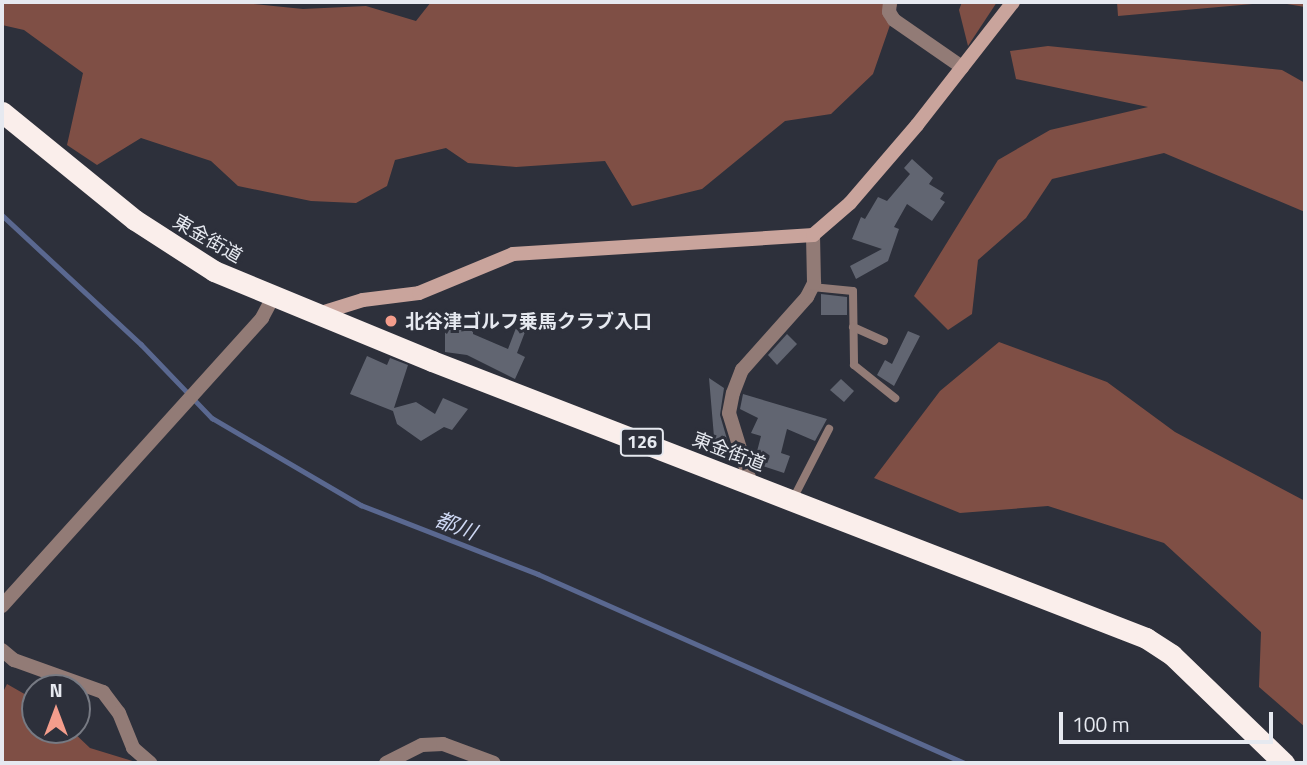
<!DOCTYPE html>
<meta charset="utf-8">
<style>
body{margin:0}
#map{position:relative;width:1307px;height:765px;overflow:hidden;background:#2d303b;font-family:"Titillium Web","Noto Sans JP",sans-serif}
div>[style]{position:absolute}
.forest>*{inset:0;background:#7f4f45}
.stream>*{height:4.5px;margin:-2.25px;padding:0 2.25px;transform-origin:2.25px;border-radius:2.25px;background:#5a6890}
.building>*{inset:0;background:#616571}
.lane>*{height:8px;margin:-4px;padding:0 4px;transform-origin:4px;border-radius:4px;background:#927b76}
.street>*{height:14px;margin:-7px;padding:0 7px;transform-origin:7px;border-radius:7px;background:#927b76}
.secondary>*{height:14px;margin:-7px;padding:0 7px;transform-origin:7px;border-radius:7px;background:#c9a49c}
.highway>*{height:21px;margin:-10.5px;padding:0 10.5px;transform-origin:10.5px;border-radius:10.5px;background:#faeeeb}
.dots>*{width:19px;height:19px;translate:-50% -50%;box-sizing:border-box;border:4px solid #2d303b;border-radius:50%}
span{translate:-50% -50%;white-space:nowrap;text-align:center;line-height:1.15;-webkit-text-stroke:6px #2d303b;paint-order:stroke}
.shield-label span{padding:2px 5px;background:#2d303b;border:2px solid;border-radius:5px;-webkit-text-stroke-width:0}
.shield-label{font-size:18px;color:#e6e9f0;font-weight:700}
.street-label{font-size:19px;color:#e6e9f0}
.poi-label{font-size:19px;color:#e6e9f0;font-weight:700}
.left{translate:0 -50%;text-align:left}
.water-label{font-size:21px;color:#ced8f3;font-style:italic}
.frame{position:absolute;inset:0;border:4px solid #e6e9f0;pointer-events:none}
.north{position:absolute;left:21px;top:674px;width:70px;height:70px;box-sizing:border-box;background:#2d303b;border:2px solid #777a83;border-radius:50%;rotate:0deg;font-size:19px;font-weight:700;line-height:28px;text-align:center;color:#e6e9f0}
.north::after{content:'';display:block;margin:auto;width:24px;height:32px;background:#f49d8c;clip-path:polygon(50% 0,100% 100%,50% 72%,0 100%)}
.scale{position:absolute;left:1059px;top:712px;width:214px;height:32px;box-sizing:border-box;border:4px solid #e6e9f0;border-top:0;padding-left:9px;font-size:21px;line-height:24px;white-space:nowrap;color:#e6e9f0;-webkit-text-stroke:5px #2d303b;paint-order:stroke}
</style>
<div id="map">
<div class="forest">
<div style="clip-path:polygon(2px 2px,233px 2px,303px 9px,366px 6px,416px 21px,431px 2px,898px 2px,873px 74px,831px 114px,785px 121px,702px 189px,632px 206px,605px 161px,516px 167px,468px 163px,446px 148px,395px 160px,387px 186px,356px 203px,311px 201px,238px 186px,211px 161px,141px 138px,97px 165px,67px 145px,83px 73px,24px 30px,2px 25px)"></div>
<div style="clip-path:polygon(962px 2px,997px 2px,968px 46px,959px 10px)"></div>
<div style="clip-path:polygon(1117px 2px,1305px 2px,1305px 7px,1275px 2px,1118px 16px)"></div>
<div style="clip-path:polygon(1048px 46px,1282px 70px,1305px 83px,1305px 212px,1164px 153px,1052px 179px,1026px 218px,978px 260px,972px 314px,948px 330px,914px 296px,998px 160px,1050px 130px,1148px 107px,1016px 79px,1010px 51px)"></div>
<div style="clip-path:polygon(999px 342px,1107px 382px,1175px 432px,1305px 501px,1305px 727px,1259px 687px,1261px 632px,1164px 543px,1048px 506px,960px 513px,874px 478px,940px 391px)"></div>
<div style="clip-path:polygon(7px 684px,35px 700px,35px 730px,71px 730px,90px 748px,139px 763px,2px 763px,2px 694px)"></div>
</div>
<div class="stream">
<div style="left:2px;top:215px;width:190px;rotate:42.9deg"></div>
<div style="left:141px;top:344px;width:103px;rotate:46.2deg"></div>
<div style="left:212px;top:418px;width:173px;rotate:30.3deg"></div>
<div style="left:361px;top:505px;width:190px;rotate:21.3deg"></div>
<div style="left:538px;top:574px;width:467px;rotate:23.9deg"></div>
</div>
<div class="building">
<div style="clip-path:polygon(912px 159px,933px 178px,929px 184px,944px 193px,940px 199px,945px 202px,932px 221px,907px 204px,894px 227px,899px 229px,888px 261px,856px 279px,850px 266px,882px 249px,852px 239px,861px 217px,865px 219px,878px 197px,887px 201px,910px 174px,904px 168px)"></div>
<div style="clip-path:polygon(821px 294px,847px 297px,847px 315px,821px 315px)"></div>
<div style="clip-path:polygon(445px 328px,473px 329px,473px 334px,508px 349px,516px 328px,525px 332px,517px 353px,525px 357px,515px 379px,467px 355px,445px 352px)"></div>
<div style="clip-path:polygon(908px 331px,920px 336px,894px 386px,877px 375px,885px 360px,892px 364px)"></div>
<div style="clip-path:polygon(787px 334px,797px 344px,777px 365px,768px 355px)"></div>
<div style="clip-path:polygon(367px 356px,387px 365px,390px 358px,408px 365px,394px 408px,416px 402px,435px 414px,443px 398px,468px 409px,452px 430px,444px 427px,421px 441px,397px 424px,393px 411px,350px 394px)"></div>
<div style="clip-path:polygon(709px 378px,724px 388px,720px 415px,729px 446px,711px 451px,707px 439px,714px 437px)"></div>
<div style="clip-path:polygon(841px 379px,854px 391px,844px 402px,830px 390px)"></div>
<div style="clip-path:polygon(743px 394px,827px 419px,815px 441px,787px 429px,781px 453px,790px 456px,784px 473px,754px 463px,761px 436px,751px 433px,758px 418px,740px 409px)"></div>
</div>
<div class="lane">
<div style="left:812px;top:287px;width:41px;rotate:5.6deg"></div>
<div style="left:853px;top:291px;width:74px;rotate:89.2deg"></div>
<div style="left:854px;top:365px;width:53px;rotate:38.8deg"></div>
<div style="left:853px;top:327px;width:34px;rotate:24deg"></div>
<div style="left:793px;top:499px;width:79px;rotate:-62.8deg"></div>
</div>
<div class="street">
<div style="left:890px;top:2px;width:10px;rotate:96deg"></div>
<div style="left:889px;top:12px;width:9px;rotate:58deg"></div>
<div style="left:894px;top:20px;width:83px;rotate:34.7deg"></div>
<div style="left:751px;top:484px;width:74px;rotate:-107.2deg"></div>
<div style="left:729px;top:413px;width:20px;rotate:-79deg"></div>
<div style="left:733px;top:393px;width:25px;rotate:-69deg"></div>
<div style="left:742px;top:370px;width:98px;rotate:-48.3deg"></div>
<div style="left:807px;top:297px;width:16px;rotate:-63deg"></div>
<div style="left:814px;top:283px;width:48px;rotate:-91.2deg"></div>
<div style="left:2px;top:606px;width:388px;rotate:-47.9deg"></div>
<div style="left:262px;top:318px;width:24px;rotate:-62deg"></div>
<div style="left:2px;top:650px;width:16px;rotate:40deg"></div>
<div style="left:14px;top:660px;width:95px;rotate:19.8deg"></div>
<div style="left:103px;top:692px;width:26px;rotate:53deg"></div>
<div style="left:119px;top:713px;width:38px;rotate:68deg"></div>
<div style="left:133px;top:748px;width:23px;rotate:41deg"></div>
<div style="left:386px;top:763px;width:40px;rotate:-26.6deg"></div>
<div style="left:422px;top:745px;width:21px;rotate:-3deg"></div>
<div style="left:443px;top:744px;width:54px;rotate:20.4deg"></div>
</div>
<div class="secondary">
<div style="left:318px;top:314px;width:47px;rotate:-17.3deg"></div>
<div style="left:363px;top:300px;width:56px;rotate:-7.1deg"></div>
<div style="left:419px;top:293px;width:102px;rotate:-22.5deg"></div>
<div style="left:513px;top:254px;width:301px;rotate:-3.6deg"></div>
<div style="left:813px;top:235px;width:49px;rotate:-40.9deg"></div>
<div style="left:850px;top:203px;width:103px;rotate:-49.3deg"></div>
<div style="left:917px;top:125px;width:156px;rotate:-52deg"></div>
</div>
<div class="highway">
<div style="left:2px;top:112px;width:171px;rotate:39.1deg"></div>
<div style="left:135px;top:220px;width:94px;rotate:32.8deg"></div>
<div style="left:214px;top:271px;width:236px;rotate:22.4deg"></div>
<div style="left:432px;top:361px;width:766px;rotate:21.2deg"></div>
<div style="left:1146px;top:638px;width:31px;rotate:33deg"></div>
<div style="left:1172px;top:655px;width:156px;rotate:44deg"></div>
</div>
<div class="dots">
<div style="left:391px;top:321px;background:#f49d8c"></div>
</div>
<div class="shield-label">
<span style="left:642px;top:442px">126</span>
</div>
<div class="street-label">
<span style="left:208px;top:238px;rotate:30deg">東金街道</span>
<span style="left:729px;top:451px;rotate:21deg">東金街道</span>
</div>
<div class="poi-label">
<span class="left" style="left:405px;top:321px">北谷津ゴルフ乗馬クラブ入口</span>
</div>
<div class="water-label">
<span style="left:456px;top:525px;rotate:21deg">都川</span>
</div>
<div class="frame"></div>
<div class="north">N</div>
<div class="scale">100 m</div>
</div>
